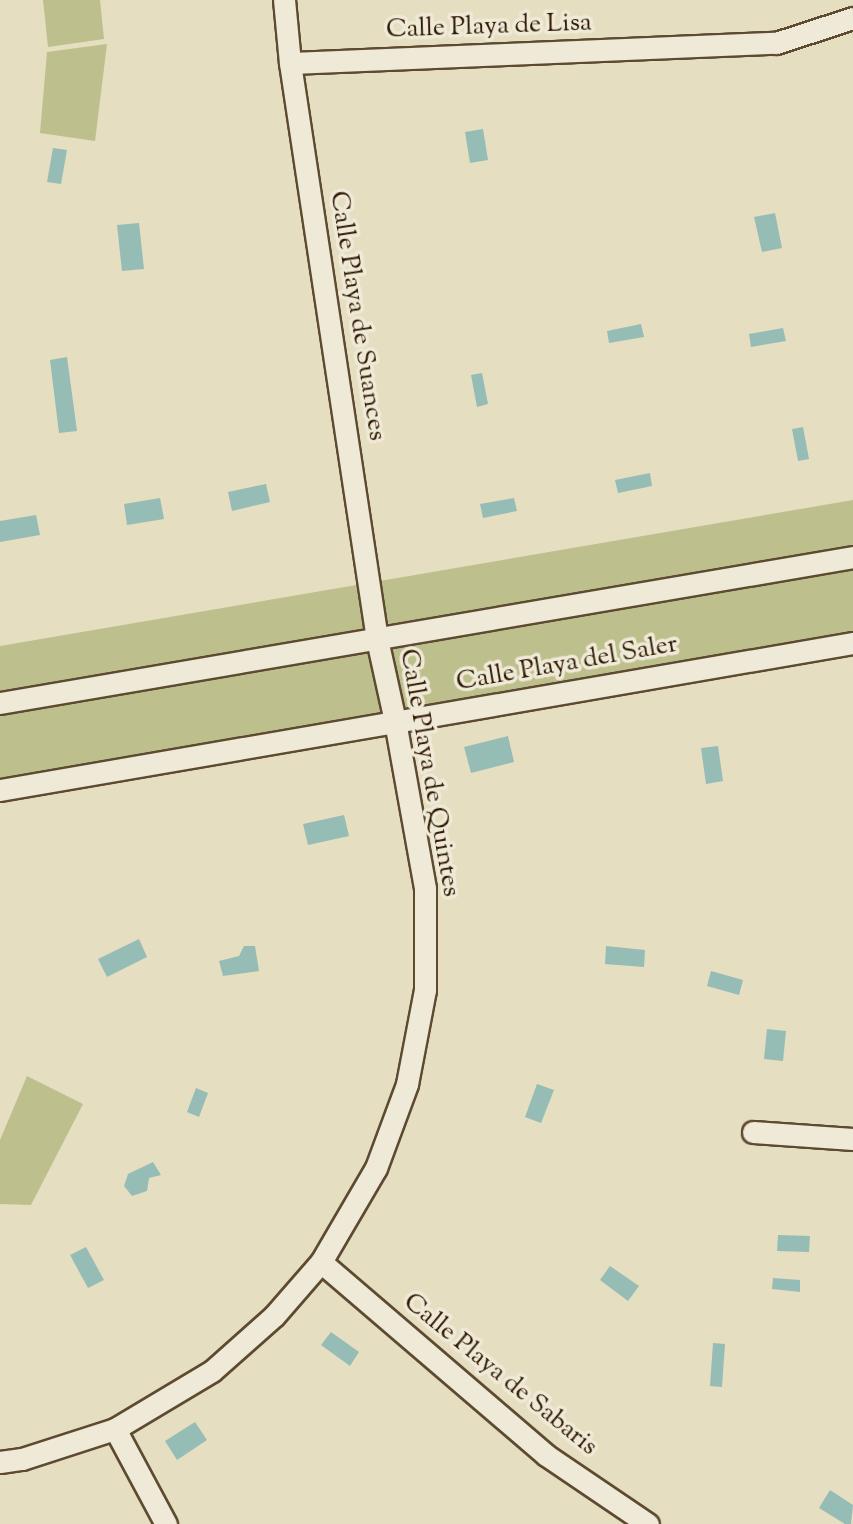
<!DOCTYPE html>
<style>
body{margin:0}
#map{position:relative;width:853px;height:1524px;overflow:hidden;background:#e6dec1;font-family:"Sorts Mill Goudy",serif}
div>[style]{position:absolute}
.green>*{inset:0;background:#bdbf8d}
.water>*{inset:0;background:#96bcb6}
.roads{filter:drop-shadow(2px 0 #5d4a31) drop-shadow(-2px 0 #5d4a31) drop-shadow(0 2px #5d4a31) drop-shadow(0 -2px #5d4a31)}
.minor>*{height:21px;margin:-10.5px;padding:0 10.5px;transform-origin:10.5px;border-radius:10.5px;background:#efead7}
span{translate:-50% -50%;white-space:nowrap;text-align:center;line-height:1.15;-webkit-text-stroke:7px #efead7;paint-order:stroke}
.street-label{font-size:26px;color:#2f1801}
</style>
<div id="map">
<div class="green">
<div style="clip-path:polygon(43px 0,100px 0,104px 39px,48px 47px)"></div>
<div style="clip-path:polygon(107px 44px,95px 141px,40px 133px,47px 52px)"></div>
<div style="clip-path:polygon(853px 500px,853px 647px,0 796px,0 646px)"></div>
<div style="clip-path:polygon(27px 1076px,83px 1104px,31px 1205px,0 1204px,0 1140px)"></div>
</div>
<div class="water">
<div style="clip-path:polygon(483px 129px,488px 160px,470px 163px,465px 132px)"></div>
<div style="clip-path:polygon(53px 148px,67px 150px,61px 184px,47px 182px)"></div>
<div style="clip-path:polygon(775px 213px,782px 248px,762px 252px,754px 217px)"></div>
<div style="clip-path:polygon(139px 223px,144px 269px,122px 271px,117px 225px)"></div>
<div style="clip-path:polygon(641px 324px,644px 337px,609px 343px,607px 331px)"></div>
<div style="clip-path:polygon(783px 328px,786px 341px,751px 347px,749px 334px)"></div>
<div style="clip-path:polygon(67px 357px,77px 431px,59px 433px,50px 360px)"></div>
<div style="clip-path:polygon(482px 373px,488px 404px,477px 407px,471px 375px)"></div>
<div style="clip-path:polygon(803px 427px,809px 459px,798px 461px,792px 429px)"></div>
<div style="clip-path:polygon(650px 473px,652px 486px,618px 493px,615px 480px)"></div>
<div style="clip-path:polygon(266px 484px,270px 502px,232px 511px,228px 492px)"></div>
<div style="clip-path:polygon(160px 498px,164px 519px,127px 525px,124px 504px)"></div>
<div style="clip-path:polygon(514px 498px,517px 511px,483px 518px,480px 504px)"></div>
<div style="clip-path:polygon(36px 515px,40px 535px,0 542px,0 521px)"></div>
<div style="clip-path:polygon(508px 736px,514px 762px,471px 773px,464px 747px)"></div>
<div style="clip-path:polygon(718px 746px,723px 781px,706px 784px,701px 748px)"></div>
<div style="clip-path:polygon(344px 815px,349px 836px,308px 845px,303px 824px)"></div>
<div style="clip-path:polygon(139px 939px,147px 957px,107px 977px,98px 959px)"></div>
<div style="clip-path:polygon(244px 946px,255px 946px,259px 971px,223px 976px,219px 961px,239px 956px)"></div>
<div style="clip-path:polygon(606px 946px,645px 950px,644px 967px,605px 964px)"></div>
<div style="clip-path:polygon(711px 971px,743px 980px,739px 995px,707px 986px)"></div>
<div style="clip-path:polygon(767px 1029px,786px 1031px,783px 1061px,764px 1059px)"></div>
<div style="clip-path:polygon(537px 1084px,554px 1090px,541px 1123px,525px 1117px)"></div>
<div style="clip-path:polygon(196px 1088px,208px 1093px,199px 1117px,187px 1112px)"></div>
<div style="clip-path:polygon(153px 1162px,161px 1175px,149px 1178px,147px 1191px,132px 1196px,124px 1186px,128px 1174px)"></div>
<div style="clip-path:polygon(778px 1235px,810px 1236px,809px 1252px,777px 1251px)"></div>
<div style="clip-path:polygon(86px 1247px,104px 1280px,88px 1288px,70px 1255px)"></div>
<div style="clip-path:polygon(610px 1266px,639px 1286px,628px 1301px,600px 1280px)"></div>
<div style="clip-path:polygon(773px 1278px,800px 1280px,800px 1292px,772px 1289px)"></div>
<div style="clip-path:polygon(331px 1332px,359px 1352px,350px 1366px,321px 1345px)"></div>
<div style="clip-path:polygon(713px 1343px,725px 1344px,722px 1387px,710px 1386px)"></div>
<div style="clip-path:polygon(195px 1422px,207px 1440px,177px 1460px,165px 1441px)"></div>
<div style="clip-path:polygon(830px 1490px,853px 1505px,851px 1524px,845px 1524px,819px 1508px)"></div>
</div>
<div class="roads">
<div class="minor">
<div style="left:290px;top:63px;width:486px;rotate:-2.4deg"></div>
<div style="left:776px;top:43px;width:81px;rotate:-18deg"></div>
<div style="left:0;top:703px;width:865px;rotate:-9.71deg"></div>
<div style="left:0;top:790px;width:866px;rotate:-9.78deg"></div>
<div style="left:753px;top:1132px;width:100px;rotate:4deg"></div>
<div style="left:321px;top:1262px;width:296px;rotate:40.6deg"></div>
<div style="left:546px;top:1455px;width:123px;rotate:34.1deg"></div>
<div style="left:115px;top:1429px;width:108px;rotate:61.8deg"></div>
<div style="left:0;top:1462px;width:22px;rotate:-8deg"></div>
<div style="left:22px;top:1459px;width:98px;rotate:-17.9deg"></div>
<div style="left:115px;top:1429px;width:113px;rotate:-30.9deg"></div>
<div style="left:212px;top:1371px;width:83px;rotate:-41.6deg"></div>
<div style="left:274px;top:1316px;width:72px;rotate:-49deg"></div>
<div style="left:321px;top:1262px;width:109px;rotate:-59.7deg"></div>
<div style="left:376px;top:1168px;width:90px;rotate:-69.7deg"></div>
<div style="left:407px;top:1084px;width:96px;rotate:-79.2deg"></div>
<div style="left:425px;top:990px;width:102px;rotate:-90deg"></div>
<div style="left:425px;top:888px;width:170px;rotate:-100.2deg"></div>
<div style="left:395px;top:721px;width:84px;rotate:-102.4deg"></div>
<div style="left:377px;top:639px;width:583px;rotate:-98.59deg"></div>
<div style="left:290px;top:63px;width:63px;rotate:-95.4deg"></div>
</div>
</div>
<div class="street-label">
<span style="left:489px;top:27px;rotate:-2deg">Calle Playa de Lisa</span>
<span style="left:357px;top:316px;rotate:81deg">Calle Playa de Suances</span>
<span style="left:567px;top:664px;rotate:-10deg">Calle Playa del Saler</span>
<span style="left:429px;top:773px;rotate:80deg">Calle Playa de Quintes</span>
<span style="left:500px;top:1375px;rotate:39deg">Calle Playa de Sabaris</span>
</div>
</div>
